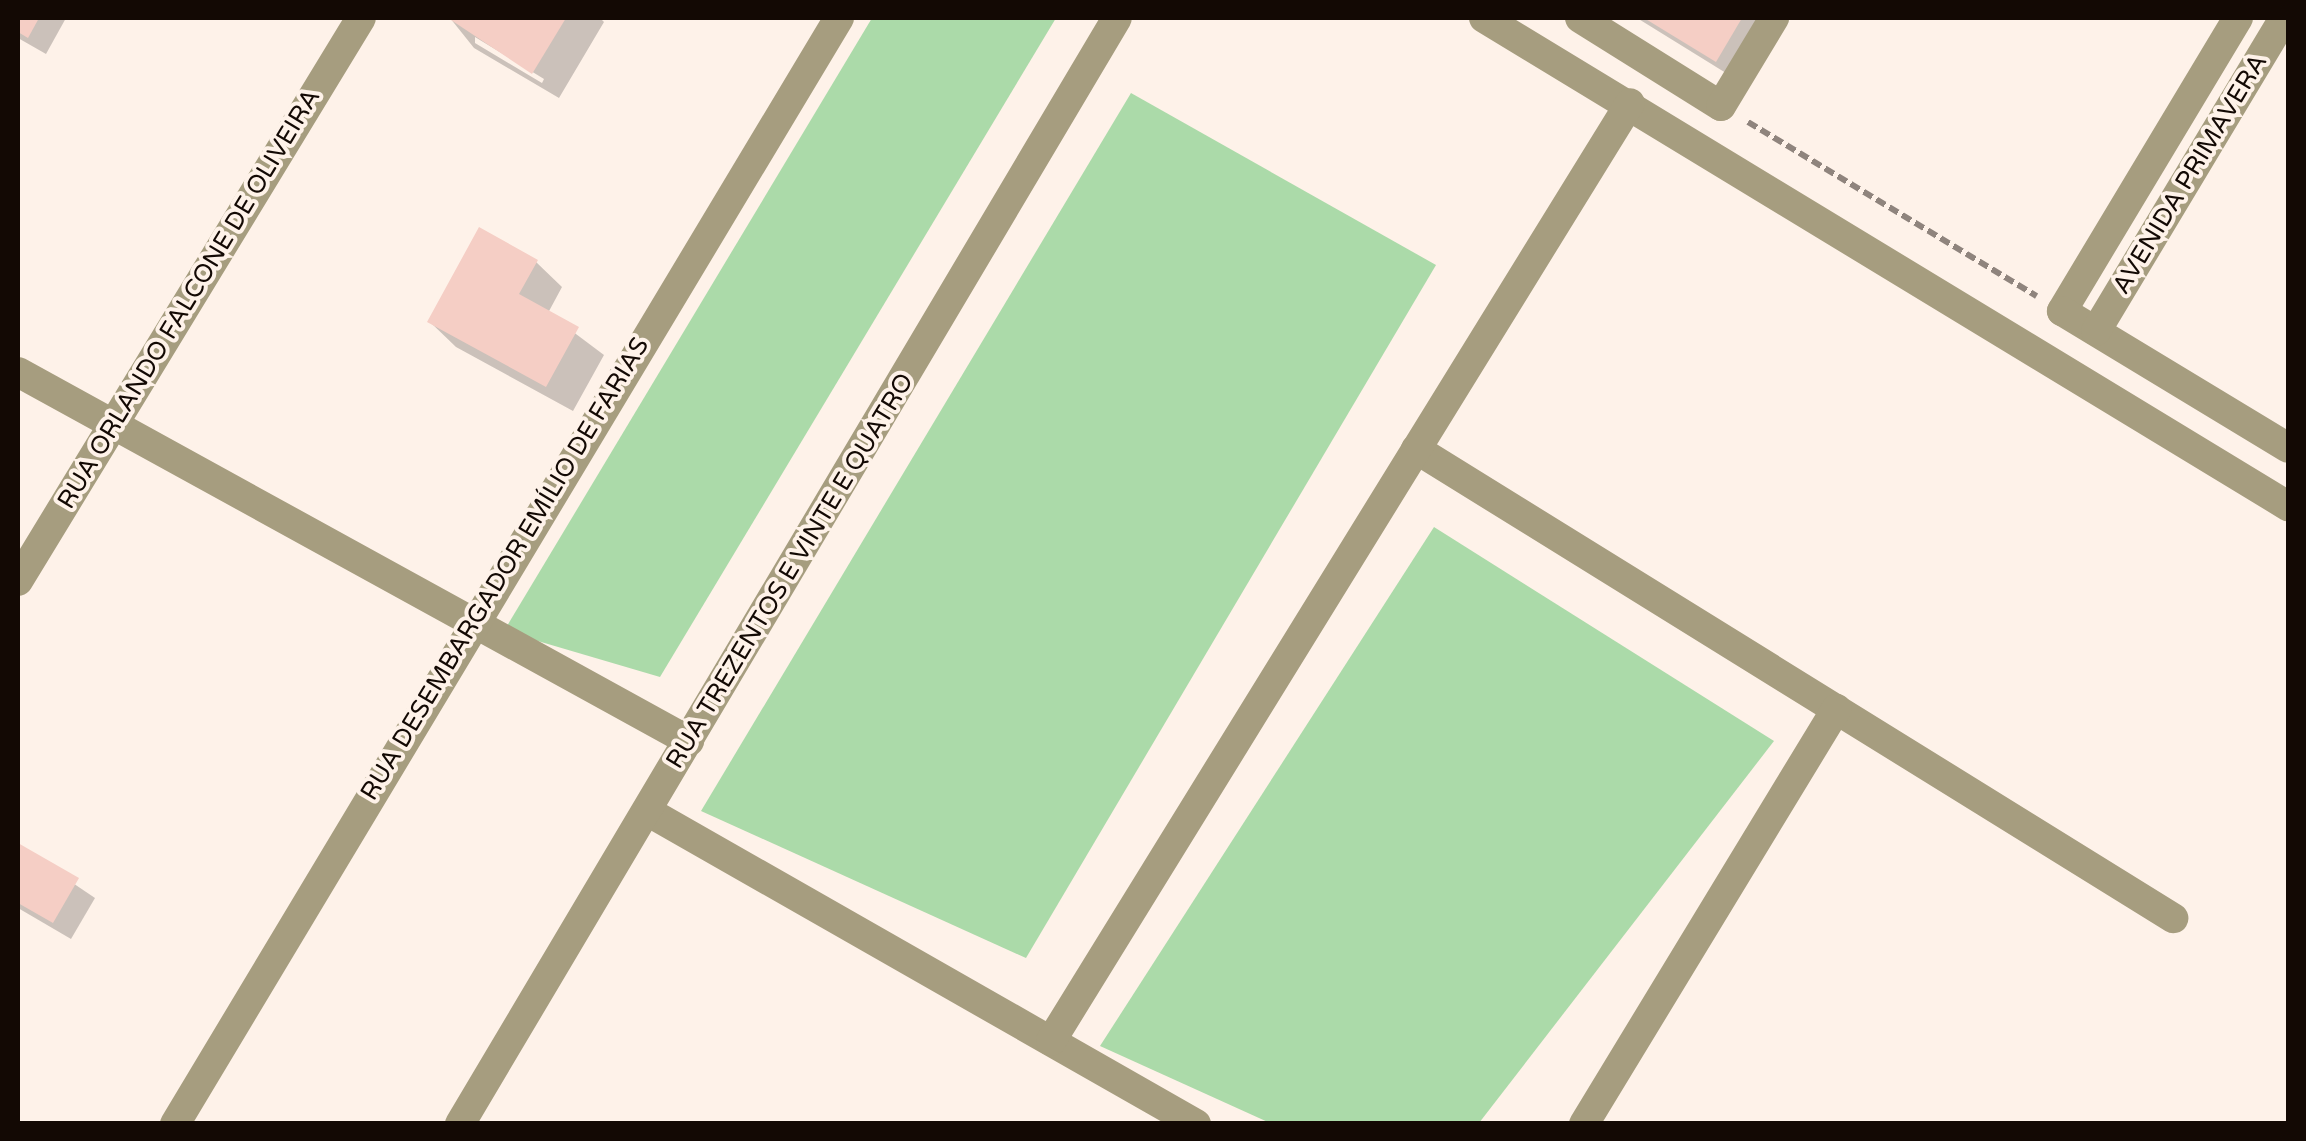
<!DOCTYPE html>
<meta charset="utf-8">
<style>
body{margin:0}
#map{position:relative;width:2306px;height:1141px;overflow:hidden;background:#fef2e9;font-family:"Varela Round",sans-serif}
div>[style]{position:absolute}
.green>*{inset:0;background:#abdaa9}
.shadow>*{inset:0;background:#0003}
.building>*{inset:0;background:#f5cec5}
.path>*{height:6px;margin-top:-3px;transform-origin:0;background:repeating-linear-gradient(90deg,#8f847d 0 10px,transparent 0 15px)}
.street>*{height:30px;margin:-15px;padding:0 15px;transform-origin:15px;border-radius:15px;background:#a69d7f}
span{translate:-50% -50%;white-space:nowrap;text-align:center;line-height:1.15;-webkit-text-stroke:8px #fef2e9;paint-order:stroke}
.street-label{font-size:25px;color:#130904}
.frame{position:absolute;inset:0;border:20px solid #130904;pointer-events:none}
</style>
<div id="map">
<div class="green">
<div style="clip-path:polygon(872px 18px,1056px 18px,660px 677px,504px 631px)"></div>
<div style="clip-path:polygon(1131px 93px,1436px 265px,1026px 958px,701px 811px)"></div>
<div style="clip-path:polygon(1434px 527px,1774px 741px,1479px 1123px,1270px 1123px,1100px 1046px)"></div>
</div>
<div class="shadow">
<div style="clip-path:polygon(18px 18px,66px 18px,46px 54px,18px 38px)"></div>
<div style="clip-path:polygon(evenodd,450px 18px,600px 18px,604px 22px,559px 98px,474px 48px,450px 18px,475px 37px,544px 79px,542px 83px,475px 43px,475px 37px)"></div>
<div style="clip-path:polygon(1637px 18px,1771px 18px,1734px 78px)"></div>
<div style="clip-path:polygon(536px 262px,562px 287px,548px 313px,604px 355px,573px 411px,456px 347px,430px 322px)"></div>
<div style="clip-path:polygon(18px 846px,95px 898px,71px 939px,18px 908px)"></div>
</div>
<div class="building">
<div style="clip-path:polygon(18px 18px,39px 18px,28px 38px,18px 32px)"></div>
<div style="clip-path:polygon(448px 18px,566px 18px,532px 74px)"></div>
<div style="clip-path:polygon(1644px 18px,1742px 18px,1716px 62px)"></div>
<div style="clip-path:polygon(479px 227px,538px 260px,519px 294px,579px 327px,546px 387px,427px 322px)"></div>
<div style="clip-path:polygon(18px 843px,79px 878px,53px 923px,18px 903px)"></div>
</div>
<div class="path">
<div style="left:1748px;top:122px;width:337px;rotate:31.1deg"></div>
</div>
<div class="street">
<div style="left:1484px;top:18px;width:941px;rotate:31.26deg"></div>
<div style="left:1580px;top:18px;width:166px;rotate:32deg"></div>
<div style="left:1721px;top:106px;width:103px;rotate:-58.9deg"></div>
<div style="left:2238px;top:18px;width:342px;rotate:121deg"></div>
<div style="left:2062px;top:311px;width:264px;rotate:31.2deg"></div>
<div style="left:2096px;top:331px;width:365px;rotate:-59deg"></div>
<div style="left:18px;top:372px;width:766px;rotate:28.81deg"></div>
<div style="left:1416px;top:449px;width:891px;rotate:31.78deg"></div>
<div style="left:18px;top:581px;width:659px;rotate:-58.65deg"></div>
<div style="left:647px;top:811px;width:632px;rotate:29.69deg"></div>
<div style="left:1051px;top:1041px;width:1102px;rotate:-58.31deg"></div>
<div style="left:175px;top:1124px;width:1290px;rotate:-59.02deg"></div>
<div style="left:460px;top:1124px;width:1286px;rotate:-59.29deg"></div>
<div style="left:1584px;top:1124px;width:486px;rotate:-58.7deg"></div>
</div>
<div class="street-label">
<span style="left:2190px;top:174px;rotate:-59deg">AVENIDA PRIMAVERA</span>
<span style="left:189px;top:299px;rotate:-59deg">RUA ORLANDO FALCONE DE OLIVEIRA</span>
<span style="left:505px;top:569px;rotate:-59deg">RUA DESEMBARGADOR EMÍLIO DE FARIAS</span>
<span style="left:790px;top:571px;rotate:-59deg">RUA TREZENTOS E VINTE E QUATRO</span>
</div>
<div class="frame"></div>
</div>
